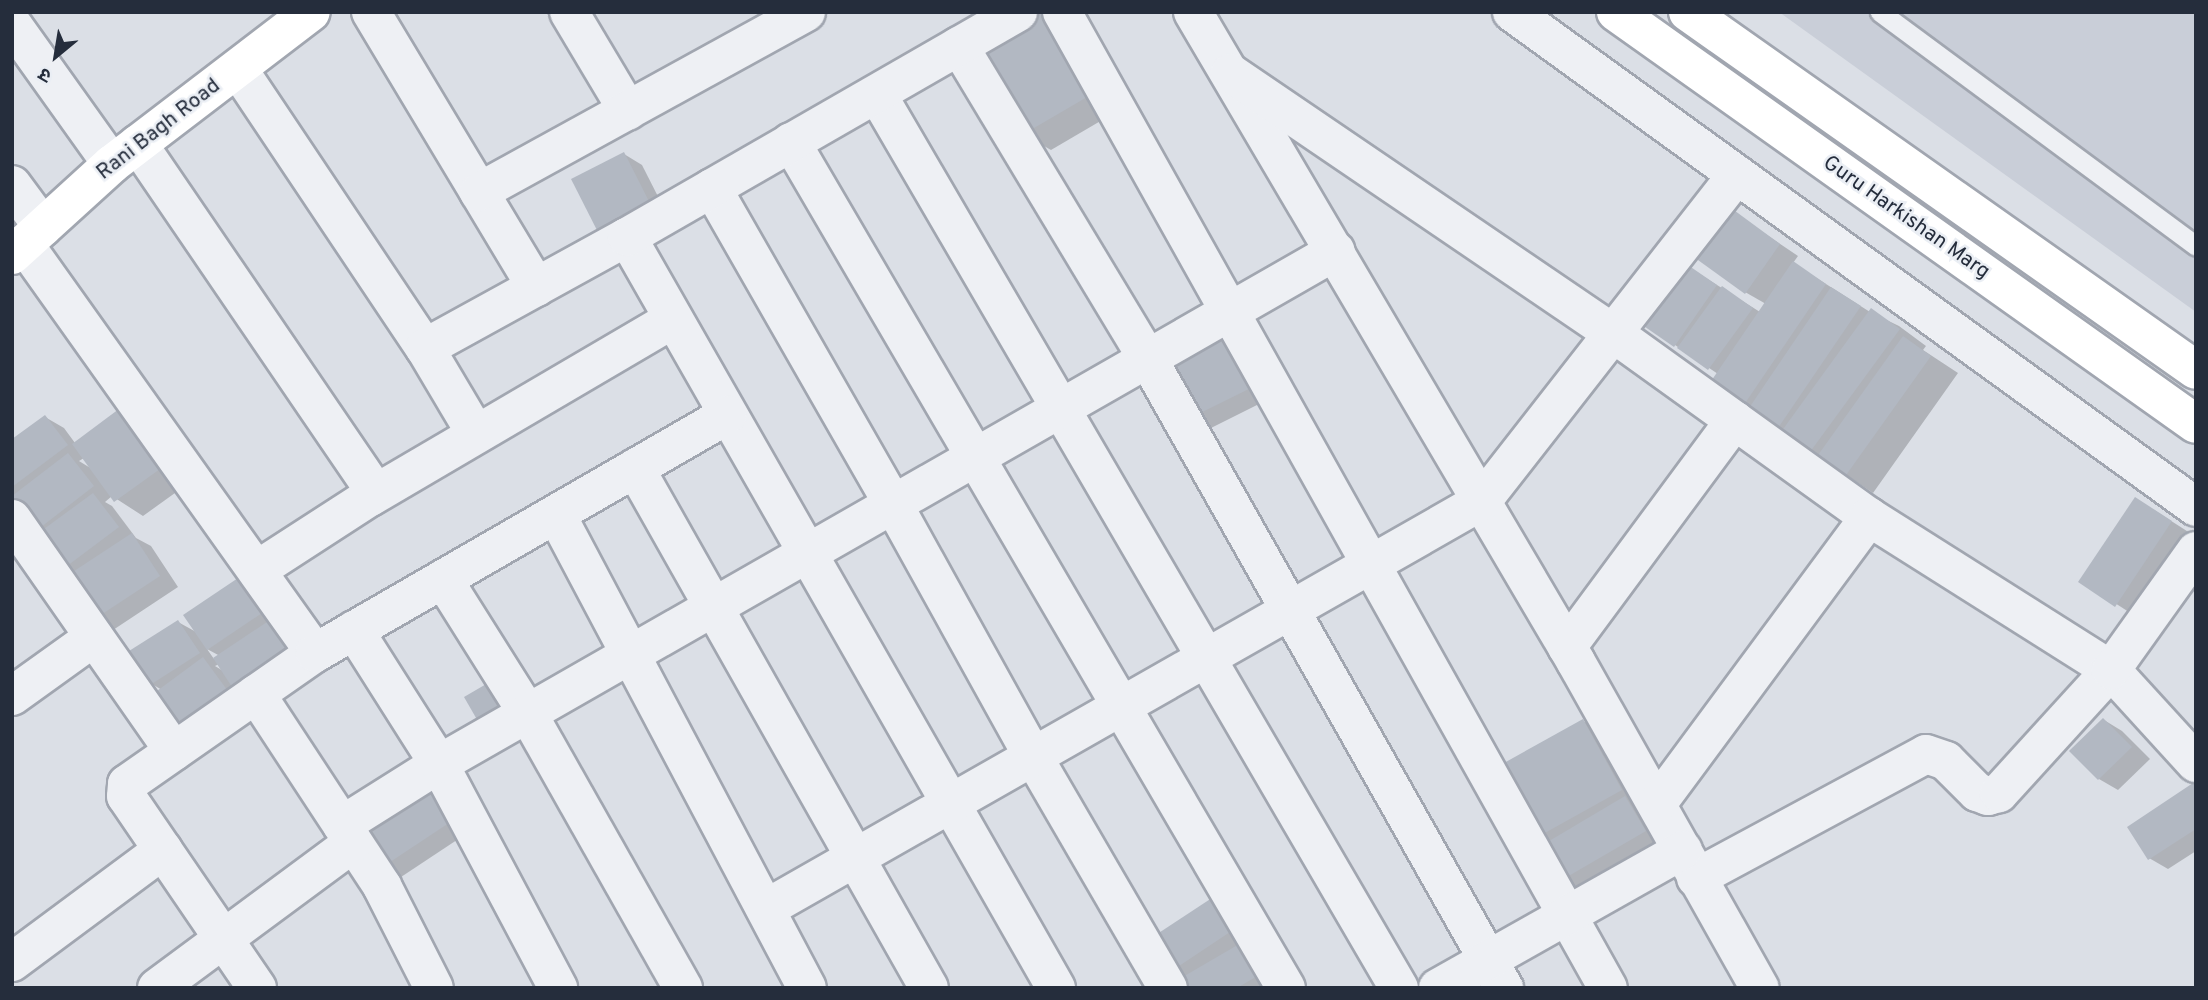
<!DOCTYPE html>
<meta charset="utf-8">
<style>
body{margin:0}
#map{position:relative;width:2208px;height:1000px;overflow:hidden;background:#dbdfe6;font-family:Overpass,"Noto Sans Devanagari",sans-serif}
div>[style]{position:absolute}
.built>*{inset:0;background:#c9ced8}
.shadow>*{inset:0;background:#0003}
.building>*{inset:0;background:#b2b8c2}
.roads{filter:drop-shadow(2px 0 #a1a6b0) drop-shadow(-2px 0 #a1a6b0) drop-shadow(0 2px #a1a6b0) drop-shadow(0 -2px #a1a6b0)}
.lane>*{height:19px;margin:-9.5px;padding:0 9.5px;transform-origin:9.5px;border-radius:9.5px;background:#eef0f4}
.street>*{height:38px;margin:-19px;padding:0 19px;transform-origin:19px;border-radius:19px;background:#eef0f4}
.secondary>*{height:38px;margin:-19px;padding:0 19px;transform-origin:19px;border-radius:19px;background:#fff}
span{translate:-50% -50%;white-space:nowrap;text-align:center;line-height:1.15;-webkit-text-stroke:5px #eaeef4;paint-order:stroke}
.street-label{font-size:21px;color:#252d3c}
.frame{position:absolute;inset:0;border:14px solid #252d3c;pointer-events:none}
.north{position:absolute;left:21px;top:21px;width:70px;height:70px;-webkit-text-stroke:5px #eaeef4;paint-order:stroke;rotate:210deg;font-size:19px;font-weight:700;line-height:28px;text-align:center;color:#252d3c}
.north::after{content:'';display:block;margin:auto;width:24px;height:32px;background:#252d3c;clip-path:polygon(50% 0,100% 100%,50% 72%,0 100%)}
</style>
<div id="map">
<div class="built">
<div style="clip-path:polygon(1779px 12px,2196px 12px,2196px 312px)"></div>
</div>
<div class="shadow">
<div style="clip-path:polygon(1073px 27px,1121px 109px,1051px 150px,1023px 134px)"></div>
<div style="clip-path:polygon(624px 154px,642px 165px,675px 230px,625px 255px)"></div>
<div style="clip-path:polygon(1727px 208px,1798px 256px,1793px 263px,1870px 312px,1899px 326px,1926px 346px,1923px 350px,1958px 373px,1873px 493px,1801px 444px,1765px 430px,1718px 374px,1675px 345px,1682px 263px,1760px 312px,1766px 304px,1745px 292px)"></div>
<div style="clip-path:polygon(1227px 332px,1273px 397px,1207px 430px,1188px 419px)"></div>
<div style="clip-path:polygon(evenodd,45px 417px,64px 428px,75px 443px,200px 475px,143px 516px,112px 496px,105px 502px,112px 506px,136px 538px,151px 546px,178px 587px,110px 632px,12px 498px,12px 442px,45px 417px,84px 458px,92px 469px,79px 461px,84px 458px)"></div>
<div style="clip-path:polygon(2154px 510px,2190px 533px,2135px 616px,2081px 581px)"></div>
<div style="clip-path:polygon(evenodd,247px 574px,316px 667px,258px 705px,162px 690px,152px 684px,178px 622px,198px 633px,247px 574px,207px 649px,220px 656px,214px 659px,207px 649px,247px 574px,219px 664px,225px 672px,215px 666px,219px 664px)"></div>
<div style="clip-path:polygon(2104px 720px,2122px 731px,2150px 759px,2118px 790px,2099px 779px)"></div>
<div style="clip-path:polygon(1583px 721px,1611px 737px,1663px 842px,1580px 891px,1561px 880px,1535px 837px)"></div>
<div style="clip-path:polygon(435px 777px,478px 826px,398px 879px,379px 868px)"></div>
<div style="clip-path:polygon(2196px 784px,2196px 851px,2168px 869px,2149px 858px)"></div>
<div style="clip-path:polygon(1224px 892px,1274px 988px,1172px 988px,1168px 972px)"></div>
</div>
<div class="building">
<div style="clip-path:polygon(1040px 12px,1047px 12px,1094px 93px,1022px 135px,973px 51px)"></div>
<div style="clip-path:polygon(624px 152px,658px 219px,605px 246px,571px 179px)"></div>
<div style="clip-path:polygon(1727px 205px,1780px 244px,1745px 294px,1691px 255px)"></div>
<div style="clip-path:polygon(1682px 261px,1717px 285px,1674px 347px,1638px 322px)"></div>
<div style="clip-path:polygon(1793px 261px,1826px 284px,1737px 415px,1703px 393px)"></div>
<div style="clip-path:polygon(1722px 286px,1753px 308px,1708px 370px,1677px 348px)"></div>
<div style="clip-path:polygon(1831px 287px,1861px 306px,1776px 431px,1747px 411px)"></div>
<div style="clip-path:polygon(1871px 308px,1900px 329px,1810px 452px,1781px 432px)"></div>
<div style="clip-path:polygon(1227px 330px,1255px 386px,1186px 420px,1158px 365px)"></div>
<div style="clip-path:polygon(1903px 336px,1931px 356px,1844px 478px,1816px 458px)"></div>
<div style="clip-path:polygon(131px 400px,174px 459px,114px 502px,72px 444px)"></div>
<div style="clip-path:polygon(45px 415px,68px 445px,12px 487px,12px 439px)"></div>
<div style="clip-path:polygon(68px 453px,94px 486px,32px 534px,12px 508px,12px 496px)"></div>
<div style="clip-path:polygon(93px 493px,119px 527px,55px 575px,29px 540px)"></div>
<div style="clip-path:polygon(2135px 497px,2172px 521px,2115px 607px,2078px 582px)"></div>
<div style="clip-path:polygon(132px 533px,160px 576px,90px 622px,62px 579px)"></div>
<div style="clip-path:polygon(247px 572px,271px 607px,207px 650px,183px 615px)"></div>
<div style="clip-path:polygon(273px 618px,299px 656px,238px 696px,213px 658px)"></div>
<div style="clip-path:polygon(178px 620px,200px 653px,150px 685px,129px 651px)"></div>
<div style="clip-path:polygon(203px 657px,233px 698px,172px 743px,142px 702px)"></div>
<div style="clip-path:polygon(500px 676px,520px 709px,483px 730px,464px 697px)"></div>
<div style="clip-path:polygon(2103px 718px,2132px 747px,2098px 780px,2069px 751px)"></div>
<div style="clip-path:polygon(1583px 719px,1622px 790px,1534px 839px,1495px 768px)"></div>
<div style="clip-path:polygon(435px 775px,461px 815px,378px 870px,351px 831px)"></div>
<div style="clip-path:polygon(2196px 781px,2196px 829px,2148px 860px,2127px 827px)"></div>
<div style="clip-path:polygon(1625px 796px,1646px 831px,1560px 881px,1539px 847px)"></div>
<div style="clip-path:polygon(1224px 890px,1245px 922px,1167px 974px,1145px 942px)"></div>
<div style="clip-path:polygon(1241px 943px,1259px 975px,1237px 988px,1170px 988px,1169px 985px)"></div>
</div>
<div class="roads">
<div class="lane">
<div style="left:1880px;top:12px;width:393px;rotate:36.5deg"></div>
</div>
<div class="street">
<div style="left:371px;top:12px;width:321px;rotate:59deg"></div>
<div style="left:569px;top:12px;width:115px;rotate:59.2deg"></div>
<div style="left:1062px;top:12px;width:1118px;rotate:60.78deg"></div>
<div style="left:1193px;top:12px;width:754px;rotate:59.49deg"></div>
<div style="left:1576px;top:662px;width:374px;rotate:60.6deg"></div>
<div style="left:1512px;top:12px;width:844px;rotate:35.89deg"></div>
<div style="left:12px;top:24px;width:172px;rotate:54.5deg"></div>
<div style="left:959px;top:46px;width:366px;rotate:58.9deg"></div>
<div style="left:1148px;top:359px;width:723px;rotate:60.49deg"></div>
<div style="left:238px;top:69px;width:336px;rotate:56.2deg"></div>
<div style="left:425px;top:348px;width:100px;rotate:59.3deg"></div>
<div style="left:1230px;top:73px;width:463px;rotate:34.2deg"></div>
<div style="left:1613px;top:333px;width:315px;rotate:35.7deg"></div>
<div style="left:1869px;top:517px;width:286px;rotate:32.3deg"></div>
<div style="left:2111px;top:670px;width:126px;rotate:47.6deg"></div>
<div style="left:877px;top:94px;width:1035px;rotate:59.72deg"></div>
<div style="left:791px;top:142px;width:980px;rotate:59.67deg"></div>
<div style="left:138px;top:144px;width:422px;rotate:55.7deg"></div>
<div style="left:12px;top:185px;width:52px;rotate:53.6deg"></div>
<div style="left:712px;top:188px;width:364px;rotate:60.2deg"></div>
<div style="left:893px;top:504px;width:291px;rotate:61deg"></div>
<div style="left:1034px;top:758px;width:266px;rotate:59.8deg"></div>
<div style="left:479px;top:192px;width:373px;rotate:-28.8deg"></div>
<div style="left:627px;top:237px;width:865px;rotate:60.26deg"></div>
<div style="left:24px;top:244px;width:502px;rotate:54.57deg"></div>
<div style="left:425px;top:348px;width:230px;rotate:-28.8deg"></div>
<div style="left:627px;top:237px;width:451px;rotate:-29.9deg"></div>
<div style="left:635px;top:468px;width:597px;rotate:60.52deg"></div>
<div style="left:556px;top:514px;width:536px;rotate:62.1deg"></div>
<div style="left:12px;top:519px;width:283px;rotate:55.1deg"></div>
<div style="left:257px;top:570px;width:135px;rotate:-32.9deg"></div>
<div style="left:370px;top:497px;width:351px;rotate:-30.4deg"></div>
<div style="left:443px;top:579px;width:160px;rotate:57.8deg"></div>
<div style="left:528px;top:714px;width:315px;rotate:60.5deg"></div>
<div style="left:354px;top:630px;width:159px;rotate:57.6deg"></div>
<div style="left:439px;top:764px;width:254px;rotate:62deg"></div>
<div style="left:1567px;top:647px;width:282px;rotate:-53.5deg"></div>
<div style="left:256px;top:694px;width:230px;rotate:56.7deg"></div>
<div style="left:382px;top:886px;width:114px;rotate:63deg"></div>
<div style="left:12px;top:696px;width:101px;rotate:-35.7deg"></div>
<div style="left:1657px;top:804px;width:357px;rotate:-53.5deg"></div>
<div style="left:342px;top:825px;width:115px;rotate:-32.2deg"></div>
<div style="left:439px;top:764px;width:1033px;rotate:-29.77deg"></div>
<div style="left:1696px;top:878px;width:261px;rotate:-28.3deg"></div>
<div style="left:1926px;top:754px;width:21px;rotate:19deg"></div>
<div style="left:1946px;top:761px;width:44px;rotate:45deg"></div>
<div style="left:1977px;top:792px;width:12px;rotate:20deg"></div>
<div style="left:1988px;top:796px;width:11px;rotate:-15deg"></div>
<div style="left:1999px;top:793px;width:166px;rotate:-47.7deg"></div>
<div style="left:2111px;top:670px;width:146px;rotate:-54.5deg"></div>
<div style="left:767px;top:908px;width:823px;rotate:-29.65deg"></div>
<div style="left:1482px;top:501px;width:414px;rotate:-52deg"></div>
<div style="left:12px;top:962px;width:188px;rotate:-36.6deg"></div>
<div style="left:157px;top:988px;width:244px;rotate:-36.5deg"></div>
<div style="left:257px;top:988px;width:232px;rotate:-124.3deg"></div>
<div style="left:126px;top:796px;width:12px;rotate:-85deg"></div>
<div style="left:127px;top:784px;width:229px;rotate:-34.9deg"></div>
<div style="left:315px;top:653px;width:476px;rotate:-30deg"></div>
<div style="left:1438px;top:988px;width:281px;rotate:-29.4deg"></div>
</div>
<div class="secondary">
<div style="left:1616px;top:12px;width:711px;rotate:35.39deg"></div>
<div style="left:1688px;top:12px;width:621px;rotate:35.17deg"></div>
<div style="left:12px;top:255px;width:135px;rotate:-42.3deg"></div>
<div style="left:112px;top:164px;width:250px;rotate:-37.4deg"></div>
</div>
</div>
<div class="street-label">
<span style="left:159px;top:130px;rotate:-38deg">Rani Bagh Road</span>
<span style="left:1906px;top:218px;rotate:35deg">Guru Harkishan Marg</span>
</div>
<div class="frame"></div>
<div class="north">उ</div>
</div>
